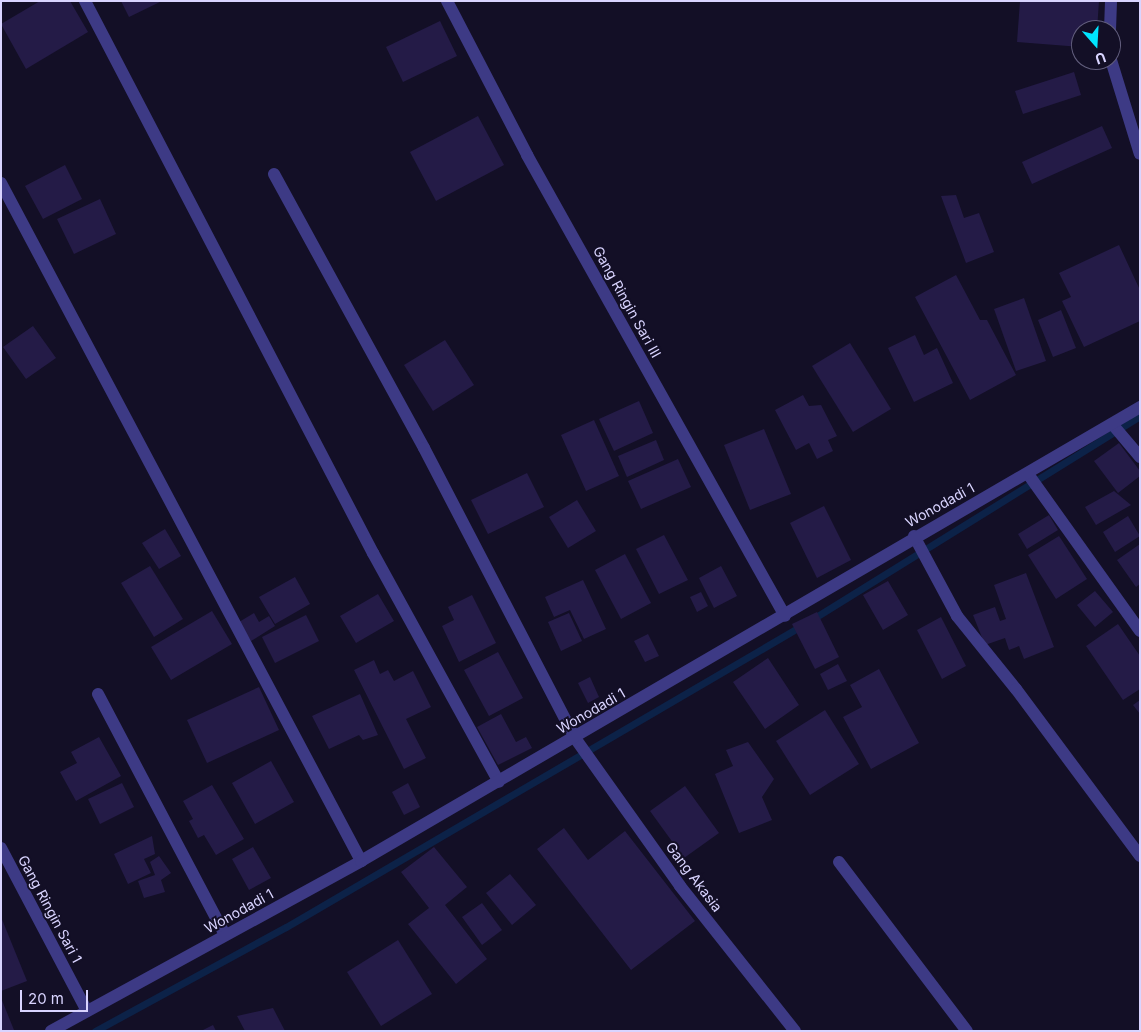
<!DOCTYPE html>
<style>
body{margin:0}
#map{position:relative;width:1141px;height:1032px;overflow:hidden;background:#130f26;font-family:Inter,sans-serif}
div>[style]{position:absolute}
.stream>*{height:7px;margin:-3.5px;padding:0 3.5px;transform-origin:3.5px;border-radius:3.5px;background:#0c2248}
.building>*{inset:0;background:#241b47}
.minor>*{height:12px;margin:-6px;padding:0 6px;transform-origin:6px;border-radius:6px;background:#3d3a85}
span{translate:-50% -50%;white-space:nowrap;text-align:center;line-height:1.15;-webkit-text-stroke:4px #130f26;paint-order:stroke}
.street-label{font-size:14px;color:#d9d4ff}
.frame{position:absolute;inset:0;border:2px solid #d9d4ff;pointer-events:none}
.north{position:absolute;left:1071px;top:20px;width:50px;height:50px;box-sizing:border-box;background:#130f26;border:1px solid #625e7d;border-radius:50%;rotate:161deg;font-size:14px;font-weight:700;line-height:20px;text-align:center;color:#d9d4ff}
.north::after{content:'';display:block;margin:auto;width:18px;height:22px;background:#00e5ff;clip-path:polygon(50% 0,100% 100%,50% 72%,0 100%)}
.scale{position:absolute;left:20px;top:990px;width:68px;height:22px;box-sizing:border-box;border:2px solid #d9d4ff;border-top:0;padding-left:6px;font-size:15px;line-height:18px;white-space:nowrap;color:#d9d4ff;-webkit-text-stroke:4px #130f26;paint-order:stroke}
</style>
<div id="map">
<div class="stream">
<div style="left:811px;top:620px;width:387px;rotate:-31.8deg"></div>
<div style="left:95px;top:1031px;width:217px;rotate:-28.6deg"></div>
<div style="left:286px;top:927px;width:597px;rotate:-30.3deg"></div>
</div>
<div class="building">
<div style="clip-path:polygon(40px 1px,70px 1px,88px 32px,26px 69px,1px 24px)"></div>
<div style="clip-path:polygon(121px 1px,162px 1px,129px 17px)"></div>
<div style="clip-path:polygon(1020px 1px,1099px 1px,1097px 30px,1081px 30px,1081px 47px,1017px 42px)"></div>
<div style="clip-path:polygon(440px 21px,457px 56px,403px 82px,386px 47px)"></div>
<div style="clip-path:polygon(1074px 72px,1081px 95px,1023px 114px,1015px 91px)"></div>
<div style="clip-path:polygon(478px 116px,504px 165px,436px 201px,410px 152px)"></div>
<div style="clip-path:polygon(1102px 126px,1112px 148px,1032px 184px,1022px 162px)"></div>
<div style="clip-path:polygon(65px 165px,82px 199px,43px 219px,25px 186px)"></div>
<div style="clip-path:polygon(956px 195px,964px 218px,979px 213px,994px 252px,966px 263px,941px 196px)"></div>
<div style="clip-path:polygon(100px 199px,116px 234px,74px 254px,57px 219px)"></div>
<div style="clip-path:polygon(1119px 245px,1140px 290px,1140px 321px,1084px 347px,1062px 301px,1071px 297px,1059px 273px)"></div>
<div style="clip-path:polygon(956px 275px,980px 320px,987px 320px,1016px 375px,970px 400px,915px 297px)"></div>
<div style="clip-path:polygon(1024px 298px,1046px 361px,1016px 371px,994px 309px)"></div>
<div style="clip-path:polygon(1061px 310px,1076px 348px,1053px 357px,1038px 320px)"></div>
<div style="clip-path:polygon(33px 326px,56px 358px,26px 379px,3px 347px)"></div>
<div style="clip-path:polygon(915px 335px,924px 355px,937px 348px,953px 383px,914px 402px,888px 348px)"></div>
<div style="clip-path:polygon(445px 340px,474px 385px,433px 411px,404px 365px)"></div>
<div style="clip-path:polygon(850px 343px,891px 409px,853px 432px,812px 366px)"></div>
<div style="clip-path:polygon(803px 395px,809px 406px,821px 405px,837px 436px,828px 440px,833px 451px,817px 459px,809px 443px,796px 450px,775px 410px)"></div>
<div style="clip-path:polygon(639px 401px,653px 433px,614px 451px,599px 419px)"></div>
<div style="clip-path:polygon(594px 420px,619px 476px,586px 491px,561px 435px)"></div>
<div style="clip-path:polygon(764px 429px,791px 494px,750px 510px,724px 445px)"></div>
<div style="clip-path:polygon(656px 440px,664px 460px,627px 477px,618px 456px)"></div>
<div style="clip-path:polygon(1119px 443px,1140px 471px,1140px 476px,1118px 493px,1094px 461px)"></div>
<div style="clip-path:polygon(678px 459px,691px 487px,641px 509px,628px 481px)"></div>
<div style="clip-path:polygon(527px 473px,544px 507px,488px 534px,471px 500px)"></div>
<div style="clip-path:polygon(1114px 491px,1131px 505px,1096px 525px,1085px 507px)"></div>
<div style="clip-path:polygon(577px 500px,596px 531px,568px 548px,549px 517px)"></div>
<div style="clip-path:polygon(824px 506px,851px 560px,817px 578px,790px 523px)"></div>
<div style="clip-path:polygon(1049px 515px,1058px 530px,1027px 549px,1018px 534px)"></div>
<div style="clip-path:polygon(1128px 516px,1140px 536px,1115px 552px,1103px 532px)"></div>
<div style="clip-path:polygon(165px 529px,181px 556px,159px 569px,142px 543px)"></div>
<div style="clip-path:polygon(664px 535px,688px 580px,659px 594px,636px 549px)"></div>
<div style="clip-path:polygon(1059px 536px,1087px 579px,1056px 599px,1028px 555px)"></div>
<div style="clip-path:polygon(1140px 544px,1140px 584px,1136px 587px,1117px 560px)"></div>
<div style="clip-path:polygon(625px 554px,651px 603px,621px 619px,595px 570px)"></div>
<div style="clip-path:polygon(150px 566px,183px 619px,154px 637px,121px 583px)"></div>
<div style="clip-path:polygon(721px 566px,737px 596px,714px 608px,699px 578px)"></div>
<div style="clip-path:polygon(1026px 573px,1054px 647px,1024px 659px,1019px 646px,1009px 650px,1005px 638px,985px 645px,973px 615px,995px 607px,1000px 621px,1006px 619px,994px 585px)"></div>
<div style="clip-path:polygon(295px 577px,310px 604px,275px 624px,259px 597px)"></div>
<div style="clip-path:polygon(583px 580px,606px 629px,584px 639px,570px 610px,554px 617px,545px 597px)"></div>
<div style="clip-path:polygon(888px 581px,908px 615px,883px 630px,863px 595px)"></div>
<div style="clip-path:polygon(1095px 591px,1113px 612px,1095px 627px,1077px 605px)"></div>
<div style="clip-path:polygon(701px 592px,708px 606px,697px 612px,690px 597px)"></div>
<div style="clip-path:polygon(378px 594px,394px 621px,356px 643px,340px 616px)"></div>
<div style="clip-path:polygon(472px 595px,496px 643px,459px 662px,442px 626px,454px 620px,448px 607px)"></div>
<div style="clip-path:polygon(212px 611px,232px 644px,171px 680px,151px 647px)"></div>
<div style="clip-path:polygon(817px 612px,839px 657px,815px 669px,792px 624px)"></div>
<div style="clip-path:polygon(254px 613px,259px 622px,269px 616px,275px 626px,251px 641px,239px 622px)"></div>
<div style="clip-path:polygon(569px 613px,582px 641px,561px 651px,548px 622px)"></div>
<div style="clip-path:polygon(306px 615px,319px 641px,275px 663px,262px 637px)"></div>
<div style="clip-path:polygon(941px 617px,966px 666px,942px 679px,917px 630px)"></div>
<div style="clip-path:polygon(1118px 624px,1140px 656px,1140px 689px,1123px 700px,1086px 646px)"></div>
<div style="clip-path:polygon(648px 634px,659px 656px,645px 662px,634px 641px)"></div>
<div style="clip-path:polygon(498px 652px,523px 698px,489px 716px,464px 670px)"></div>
<div style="clip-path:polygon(768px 658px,799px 705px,765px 729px,733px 682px)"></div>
<div style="clip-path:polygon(374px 660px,380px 674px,388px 670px,394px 681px,413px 671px,431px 707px,406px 719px,426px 758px,404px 769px,354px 670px)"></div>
<div style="clip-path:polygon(838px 664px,847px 681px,828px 690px,820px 674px)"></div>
<div style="clip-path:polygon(879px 669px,919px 743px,871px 769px,843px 717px,862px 707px,850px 685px)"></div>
<div style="clip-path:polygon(590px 677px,599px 697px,588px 703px,578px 683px)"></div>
<div style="clip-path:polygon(259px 687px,279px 730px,207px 763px,187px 720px)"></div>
<div style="clip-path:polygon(360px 694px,378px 735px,363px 740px,359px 735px,329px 749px,312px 716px)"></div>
<div style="clip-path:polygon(1140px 700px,1140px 714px,1133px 705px)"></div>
<div style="clip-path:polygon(825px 710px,859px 764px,810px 795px,776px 741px)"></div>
<div style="clip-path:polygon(501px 714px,516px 742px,526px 737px,532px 748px,498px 765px,477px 727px)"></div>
<div style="clip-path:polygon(99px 737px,121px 776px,76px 801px,60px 772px,77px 763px,71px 752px)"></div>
<div style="clip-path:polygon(748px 742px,774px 779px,762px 797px,772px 820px,739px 833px,715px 774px,733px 766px,726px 750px)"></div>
<div style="clip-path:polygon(271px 761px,294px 802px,255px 824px,232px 783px)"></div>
<div style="clip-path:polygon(122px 783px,134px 807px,100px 824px,88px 799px)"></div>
<div style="clip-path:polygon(408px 783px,420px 807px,404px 815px,392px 792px)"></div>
<div style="clip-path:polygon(212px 785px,244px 839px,216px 855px,204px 835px,198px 838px,189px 821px,193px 819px,183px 801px)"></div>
<div style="clip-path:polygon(685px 786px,719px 833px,684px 858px,650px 811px)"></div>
<div style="clip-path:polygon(564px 828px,588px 860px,625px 831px,695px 921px,631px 970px,537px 849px)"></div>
<div style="clip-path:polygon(152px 836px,155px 854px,144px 859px,151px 873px,128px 884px,114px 854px)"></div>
<div style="clip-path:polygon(253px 847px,271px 878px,249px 890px,232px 859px)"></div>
<div style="clip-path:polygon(434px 847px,467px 887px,445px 905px,487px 959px,456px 984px,408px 924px,429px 908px,401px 872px)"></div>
<div style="clip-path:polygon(159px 856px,171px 873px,161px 880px,165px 892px,144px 898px,138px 881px,155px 875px,150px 862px)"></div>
<div style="clip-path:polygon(510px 874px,536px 905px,512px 925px,486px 893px)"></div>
<div style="clip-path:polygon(482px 903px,502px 930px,482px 945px,462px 917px)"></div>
<div style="clip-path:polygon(1px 917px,27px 981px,1px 991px)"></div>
<div style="clip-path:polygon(398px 940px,432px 994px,381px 1026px,347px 972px)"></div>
<div style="clip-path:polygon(1px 998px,14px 1030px,11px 1031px,1px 1031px)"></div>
<div style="clip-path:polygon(273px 1008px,285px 1031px,245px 1031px,237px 1016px)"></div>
<div style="clip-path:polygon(213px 1025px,216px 1031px,201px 1031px)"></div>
</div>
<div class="minor">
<div style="left:85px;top:1px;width:623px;rotate:62.45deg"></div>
<div style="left:373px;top:553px;width:261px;rotate:61.2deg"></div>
<div style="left:447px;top:1px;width:174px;rotate:62.5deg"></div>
<div style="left:527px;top:155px;width:528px;rotate:60.77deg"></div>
<div style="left:1110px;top:30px;width:29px;rotate:-88deg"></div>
<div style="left:1111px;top:60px;width:98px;rotate:72.9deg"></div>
<div style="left:274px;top:174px;width:312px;rotate:61.3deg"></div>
<div style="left:424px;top:448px;width:327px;rotate:62.5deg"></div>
<div style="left:575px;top:738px;width:181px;rotate:54.6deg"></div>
<div style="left:680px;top:886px;width:185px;rotate:51.6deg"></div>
<div style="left:1px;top:183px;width:768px;rotate:62.03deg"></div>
<div style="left:1113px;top:425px;width:42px;rotate:49.8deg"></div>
<div style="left:1028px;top:474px;width:193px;rotate:54.5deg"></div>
<div style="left:914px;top:536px;width:91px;rotate:61.7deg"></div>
<div style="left:957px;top:616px;width:94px;rotate:51.1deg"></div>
<div style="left:1016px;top:689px;width:208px;rotate:53.4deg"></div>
<div style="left:98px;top:694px;width:272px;rotate:62.2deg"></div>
<div style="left:1px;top:848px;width:184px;rotate:62.2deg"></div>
<div style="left:839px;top:862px;width:212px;rotate:52.9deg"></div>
<div style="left:51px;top:1031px;width:354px;rotate:-28.7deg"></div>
<div style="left:361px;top:861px;width:902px;rotate:-30.23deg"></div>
</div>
<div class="street-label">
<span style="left:627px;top:302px;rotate:61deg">Gang Ringin Sari III</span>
<span style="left:940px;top:505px;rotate:-29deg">Wonodadi 1</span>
<span style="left:591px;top:711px;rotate:-30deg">Wonodadi 1</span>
<span style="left:694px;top:877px;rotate:53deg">Gang Akasia</span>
<span style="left:50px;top:909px;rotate:62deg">Gang Ringin Sari 1</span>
<span style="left:239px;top:911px;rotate:-29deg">Wonodadi 1</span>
</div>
<div class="frame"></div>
<div class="north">U</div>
<div class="scale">20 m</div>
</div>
